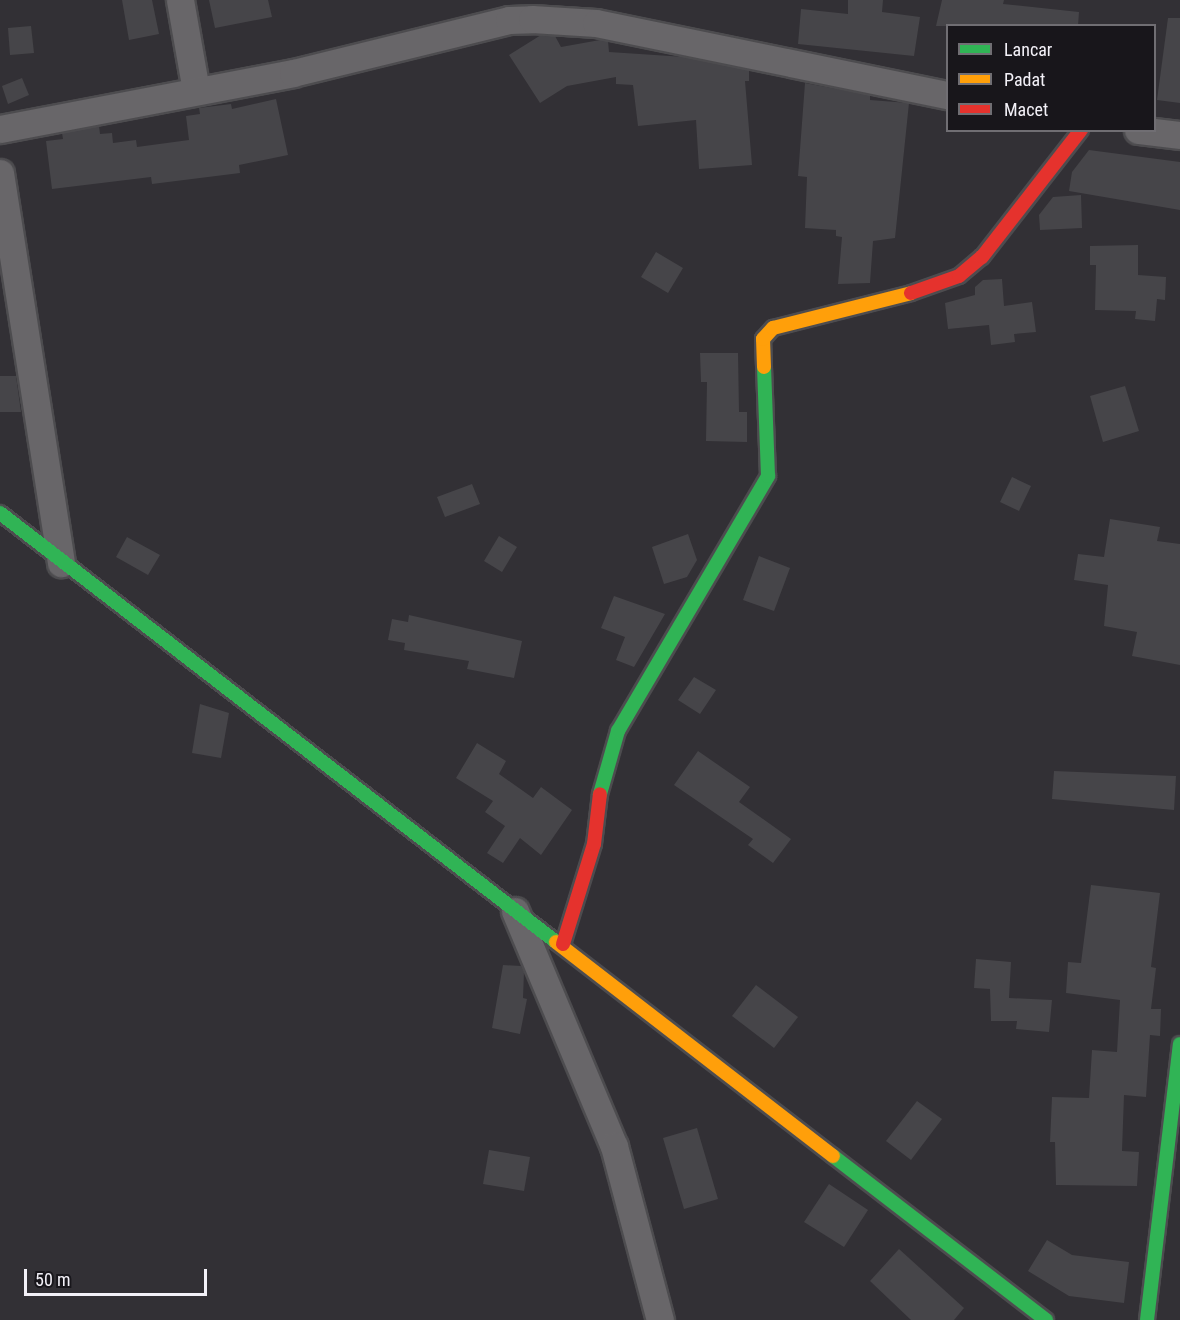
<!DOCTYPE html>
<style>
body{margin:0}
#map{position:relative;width:1180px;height:1320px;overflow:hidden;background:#323035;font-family:"Roboto Condensed",sans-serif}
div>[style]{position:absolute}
.building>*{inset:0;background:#464549}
.roads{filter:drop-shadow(2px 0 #4d4c4f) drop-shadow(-2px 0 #4d4c4f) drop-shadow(0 2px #4d4c4f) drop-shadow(0 -2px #4d4c4f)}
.street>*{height:27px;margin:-13.5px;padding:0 13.5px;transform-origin:13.5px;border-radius:13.5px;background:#686669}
.fast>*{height:14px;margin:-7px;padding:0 7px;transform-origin:7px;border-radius:7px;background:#30b455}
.slow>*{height:14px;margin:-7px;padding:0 7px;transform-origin:7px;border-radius:7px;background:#ff9f0a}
.jam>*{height:14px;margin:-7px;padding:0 7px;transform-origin:7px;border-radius:7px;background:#e5322d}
span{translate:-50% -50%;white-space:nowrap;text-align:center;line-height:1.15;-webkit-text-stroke:6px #18161b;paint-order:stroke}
.legend{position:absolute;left:946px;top:24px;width:210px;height:108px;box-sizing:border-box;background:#18161b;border:2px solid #706e73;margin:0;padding:8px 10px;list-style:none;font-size:18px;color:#f3f1f8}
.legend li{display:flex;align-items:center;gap:12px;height:30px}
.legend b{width:30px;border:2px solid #706e73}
.scale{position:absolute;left:24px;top:1269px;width:183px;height:27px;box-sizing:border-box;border:3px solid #f3f1f8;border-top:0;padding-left:8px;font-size:18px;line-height:21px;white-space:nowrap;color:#f3f1f8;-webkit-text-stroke:4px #18161b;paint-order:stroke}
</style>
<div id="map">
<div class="building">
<div style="clip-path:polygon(122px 0,152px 0,159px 34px,129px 40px)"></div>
<div style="clip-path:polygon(209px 0,268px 0,272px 17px,215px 28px)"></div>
<div style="clip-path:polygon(848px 0,883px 0,882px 12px,920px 17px,914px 56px,798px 44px,801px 9px,848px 14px)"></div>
<div style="clip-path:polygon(942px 0,1004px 0,1003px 4px,1079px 12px,1078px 26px,936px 26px)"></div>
<div style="clip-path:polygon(1168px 18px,1180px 18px,1180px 103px,1157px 100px)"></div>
<div style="clip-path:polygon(31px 26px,34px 53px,10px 55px,8px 28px)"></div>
<div style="clip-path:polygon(541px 35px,555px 36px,561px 47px,600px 40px,608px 41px,609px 52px,685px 57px,749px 70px,749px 81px,745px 81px,752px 165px,699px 169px,696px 120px,638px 126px,633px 85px,616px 84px,616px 77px,567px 86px,540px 103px,509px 55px)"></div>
<div style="clip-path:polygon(22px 78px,29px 95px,8px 104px,2px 86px)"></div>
<div style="clip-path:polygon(805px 83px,870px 95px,870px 100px,909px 103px,895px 238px,873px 241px,870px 283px,838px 284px,842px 237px,836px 236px,836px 230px,805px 228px,807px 177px,798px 176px)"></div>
<div style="clip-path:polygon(276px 99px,288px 155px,239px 165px,240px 173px,152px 184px,151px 177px,52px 189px,46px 141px,63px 139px,62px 133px,99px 126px,100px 134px,112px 133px,113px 143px,136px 140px,137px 147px,189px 140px,186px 116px,200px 114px,199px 108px,231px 104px,232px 109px)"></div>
<div style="clip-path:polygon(1089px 150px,1180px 162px,1180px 210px,1069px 191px,1072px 172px)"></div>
<div style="clip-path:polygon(1081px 195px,1082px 228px,1040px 230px,1039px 215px,1053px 197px)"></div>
<div style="clip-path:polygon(1138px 245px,1138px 275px,1166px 277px,1165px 300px,1157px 299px,1155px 321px,1135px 319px,1136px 311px,1095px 310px,1096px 265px,1090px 265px,1090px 246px)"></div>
<div style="clip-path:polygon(656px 252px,683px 268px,668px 293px,641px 277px)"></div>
<div style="clip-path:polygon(1002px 279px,1004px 306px,1032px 302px,1036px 332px,1014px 334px,1015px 342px,991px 345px,989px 325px,948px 329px,945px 303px,975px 295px,975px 287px,983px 280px)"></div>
<div style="clip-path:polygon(700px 353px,738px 353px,739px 412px,747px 412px,747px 442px,706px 441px,707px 382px,701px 382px)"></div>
<div style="clip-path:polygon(0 376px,16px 376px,21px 412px,0 412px)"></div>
<div style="clip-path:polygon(1125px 386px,1139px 431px,1103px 442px,1090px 396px)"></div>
<div style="clip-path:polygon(1012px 477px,1031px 486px,1019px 511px,1000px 502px)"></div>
<div style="clip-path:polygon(472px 484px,480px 504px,445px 517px,437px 497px)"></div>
<div style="clip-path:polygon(1110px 519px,1160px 527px,1157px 541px,1180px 544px,1180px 665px,1132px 656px,1137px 632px,1104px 626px,1108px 585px,1074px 580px,1078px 554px,1104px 557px)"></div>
<div style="clip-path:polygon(688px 534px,697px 560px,687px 577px,664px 584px,652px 547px)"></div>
<div style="clip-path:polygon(499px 536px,517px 547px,502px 572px,484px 561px)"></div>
<div style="clip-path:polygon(127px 537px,160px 555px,148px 575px,116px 557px)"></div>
<div style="clip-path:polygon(759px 556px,790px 568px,774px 611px,743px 600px)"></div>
<div style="clip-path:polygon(614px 596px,665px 614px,634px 667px,616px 660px,625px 637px,601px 628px)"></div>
<div style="clip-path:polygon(409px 615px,522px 641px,514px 678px,467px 669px,469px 661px,404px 650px,405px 643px,388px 640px,392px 619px,408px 622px)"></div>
<div style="clip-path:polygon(694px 677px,716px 690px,700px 714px,678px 700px)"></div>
<div style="clip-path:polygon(200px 704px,229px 713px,221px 758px,192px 753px)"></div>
<div style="clip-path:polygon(477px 743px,506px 761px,499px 774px,533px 798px,541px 787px,572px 810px,541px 855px,520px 838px,503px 863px,487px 853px,505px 826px,485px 812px,493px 801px,456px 778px)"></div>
<div style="clip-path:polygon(698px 751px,750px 787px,739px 802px,791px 839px,773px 863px,748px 845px,753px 839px,674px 785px)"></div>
<div style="clip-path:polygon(1054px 771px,1176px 776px,1174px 810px,1052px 799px)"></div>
<div style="clip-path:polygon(1091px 885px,1160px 893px,1151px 967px,1156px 968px,1151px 1009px,1161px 1009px,1160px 1036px,1150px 1035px,1146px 1097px,1124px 1095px,1122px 1151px,1139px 1152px,1137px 1186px,1056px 1185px,1055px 1142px,1050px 1142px,1052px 1097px,1089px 1098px,1092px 1050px,1117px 1052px,1120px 1000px,1066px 993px,1068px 962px,1081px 963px)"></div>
<div style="clip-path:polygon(976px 959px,1011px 962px,1009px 998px,1052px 1000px,1049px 1032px,1016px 1029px,1017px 1021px,991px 1021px,990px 989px,974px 988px)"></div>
<div style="clip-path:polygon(503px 965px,521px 966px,524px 972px,523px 998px,527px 999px,520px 1034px,492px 1028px)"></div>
<div style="clip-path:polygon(756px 985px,798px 1017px,774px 1048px,732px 1016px)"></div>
<div style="clip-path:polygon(917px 1101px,942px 1119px,911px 1160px,886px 1141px)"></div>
<div style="clip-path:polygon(697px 1128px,718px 1199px,684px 1209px,663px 1138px)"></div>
<div style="clip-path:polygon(489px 1150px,530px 1157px,524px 1191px,483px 1184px)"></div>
<div style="clip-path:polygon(829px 1184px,868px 1210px,844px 1247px,804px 1222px)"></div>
<div style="clip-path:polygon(1047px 1240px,1072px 1255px,1129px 1262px,1124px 1303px,1069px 1296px,1028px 1271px)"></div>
<div style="clip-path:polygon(899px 1249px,964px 1308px,954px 1320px,911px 1320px,870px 1281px)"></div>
</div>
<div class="roads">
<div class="street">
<div style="left:180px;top:0;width:92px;rotate:80deg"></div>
<div style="left:0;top:129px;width:298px;rotate:-10.8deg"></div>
<div style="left:293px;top:73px;width:222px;rotate:-13.8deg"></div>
<div style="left:509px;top:20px;width:23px;rotate:-2deg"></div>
<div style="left:532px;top:19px;width:64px;rotate:3.6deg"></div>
<div style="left:596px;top:23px;width:359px;rotate:11.6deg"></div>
<div style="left:1138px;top:130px;width:42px;rotate:6.8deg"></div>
<div style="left:0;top:173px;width:395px;rotate:81.1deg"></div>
<div style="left:515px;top:911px;width:255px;rotate:67.2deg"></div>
<div style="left:614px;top:1146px;width:180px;rotate:75.2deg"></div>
</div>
<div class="fast">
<div style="left:0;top:513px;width:702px;rotate:37.65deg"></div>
<div style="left:600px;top:794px;width:66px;rotate:-74.1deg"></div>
<div style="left:618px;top:731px;width:296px;rotate:-59.5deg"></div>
<div style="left:768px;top:476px;width:109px;rotate:-92.1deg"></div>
<div style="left:833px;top:1156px;width:269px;rotate:37.6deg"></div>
<div style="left:1147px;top:1320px;width:278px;rotate:-83.2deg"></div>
</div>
<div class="slow">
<div style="left:764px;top:367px;width:28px;rotate:-92deg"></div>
<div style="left:763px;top:339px;width:15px;rotate:-48deg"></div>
<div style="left:773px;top:328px;width:142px;rotate:-14.2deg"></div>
<div style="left:556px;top:942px;width:350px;rotate:37.7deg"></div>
</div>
<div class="jam">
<div style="left:911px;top:293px;width:51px;rotate:-19.5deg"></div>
<div style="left:959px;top:276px;width:30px;rotate:-40deg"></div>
<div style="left:982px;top:257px;width:161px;rotate:-52.1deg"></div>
<div style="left:563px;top:944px;width:105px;rotate:-72.8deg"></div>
<div style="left:594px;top:844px;width:50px;rotate:-83.2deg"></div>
</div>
</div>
<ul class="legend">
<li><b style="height:8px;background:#30b455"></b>Lancar</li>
<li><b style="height:8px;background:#ff9f0a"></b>Padat</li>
<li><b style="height:8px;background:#e5322d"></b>Macet</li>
</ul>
<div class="scale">50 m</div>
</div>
